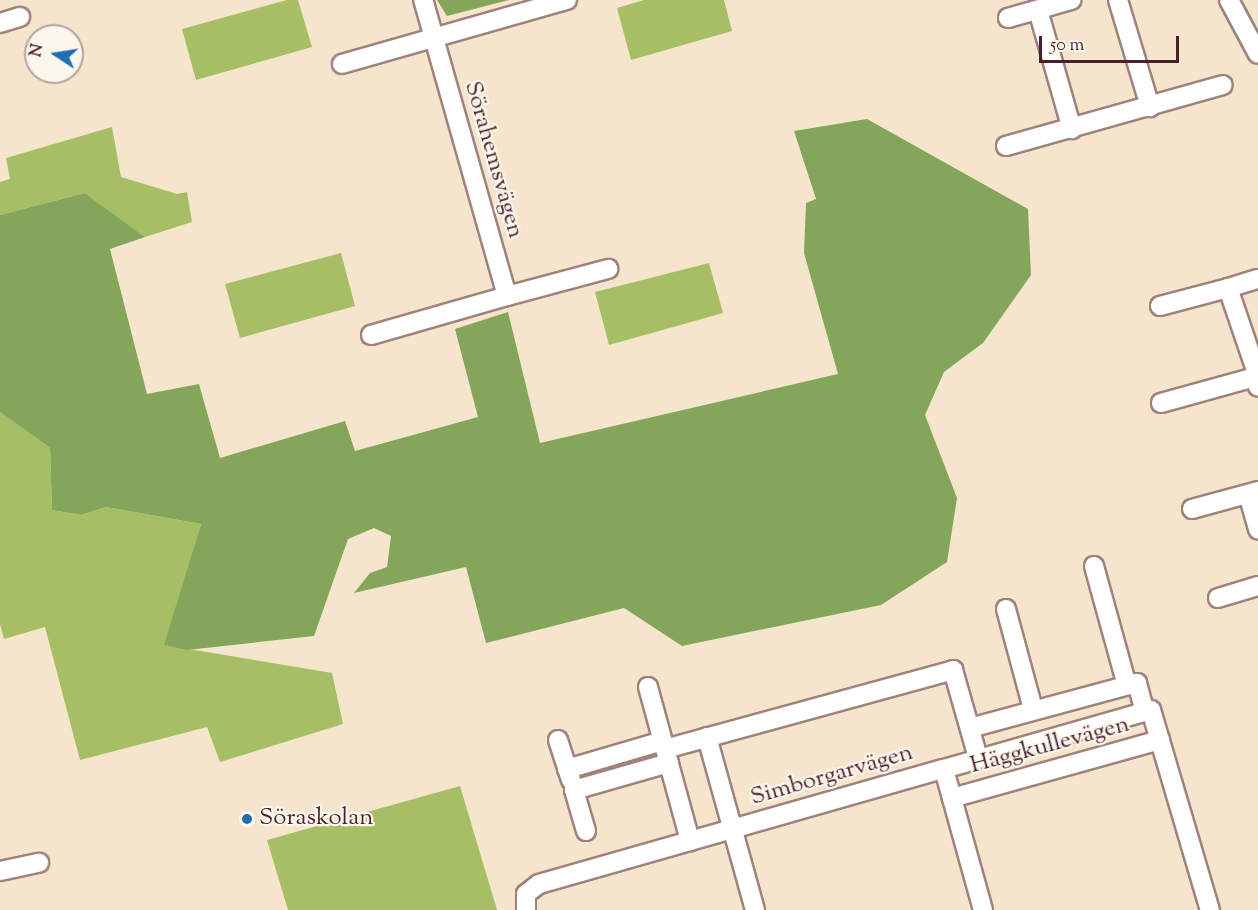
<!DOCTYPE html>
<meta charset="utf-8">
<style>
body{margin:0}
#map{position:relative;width:1258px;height:910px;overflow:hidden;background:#f5e5cd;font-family:"Sorts Mill Goudy",serif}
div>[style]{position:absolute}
.green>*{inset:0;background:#a6bf65}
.forest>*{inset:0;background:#84a65a}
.roads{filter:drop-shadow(2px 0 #a0827c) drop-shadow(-2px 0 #a0827c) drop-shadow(0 2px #a0827c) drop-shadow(0 -2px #a0827c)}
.minor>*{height:18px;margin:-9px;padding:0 9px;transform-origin:9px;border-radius:9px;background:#fff}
.dots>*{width:16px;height:16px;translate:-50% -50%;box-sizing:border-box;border:3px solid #fbf7ec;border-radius:50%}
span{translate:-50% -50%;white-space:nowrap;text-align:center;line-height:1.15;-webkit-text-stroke:4.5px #fbf7ec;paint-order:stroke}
.street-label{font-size:24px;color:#4a1f2b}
.poi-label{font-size:24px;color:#4a1f2b}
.left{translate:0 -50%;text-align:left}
.north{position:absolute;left:24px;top:24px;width:60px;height:60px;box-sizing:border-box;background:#fbf7ec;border:2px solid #b4a19f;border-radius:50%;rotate:282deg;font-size:16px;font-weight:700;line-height:24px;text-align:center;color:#4a1f2b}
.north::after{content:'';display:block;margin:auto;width:21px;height:27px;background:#1f6fb2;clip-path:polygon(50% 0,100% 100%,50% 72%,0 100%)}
.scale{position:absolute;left:1039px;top:36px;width:140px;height:27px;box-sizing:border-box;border:3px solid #4a1f2b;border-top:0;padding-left:8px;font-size:18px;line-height:21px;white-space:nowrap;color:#4a1f2b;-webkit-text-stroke:4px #fbf7ec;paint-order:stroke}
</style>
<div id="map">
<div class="green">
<div style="clip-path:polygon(287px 0,298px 0,312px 47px,196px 80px,182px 29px)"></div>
<div style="clip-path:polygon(644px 0,724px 0,732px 31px,631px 60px,617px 8px)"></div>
<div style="clip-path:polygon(112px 127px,121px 177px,177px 194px,187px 192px,192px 222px,145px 237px,85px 193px,0 215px,0 182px,10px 179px,6px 158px)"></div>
<div style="clip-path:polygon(341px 253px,355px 306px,240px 338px,225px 284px)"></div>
<div style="clip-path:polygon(709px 263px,723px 313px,609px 345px,595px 292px)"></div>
<div style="clip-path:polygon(0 412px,50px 448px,52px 510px,81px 515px,106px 507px,201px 524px,165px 645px,332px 673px,343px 724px,220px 762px,207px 727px,80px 760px,45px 627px,4px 639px,0 624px)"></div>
<div style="clip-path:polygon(460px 786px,497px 910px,288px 910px,267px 840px)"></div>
</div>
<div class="forest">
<div style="clip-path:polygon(437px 0,509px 0,447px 16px)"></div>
<div style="clip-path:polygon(867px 119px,1028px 209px,1031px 275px,983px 343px,944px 372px,925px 415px,957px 498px,947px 562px,881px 605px,682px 646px,624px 608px,486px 643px,466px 567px,354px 593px,370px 573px,387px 567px,391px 536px,374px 528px,348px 539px,314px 636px,187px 650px,164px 645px,201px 524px,106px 507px,81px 515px,52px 510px,50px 448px,0 412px,0 215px,85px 193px,145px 237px,110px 249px,147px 394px,199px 384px,220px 458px,345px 421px,355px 451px,478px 417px,455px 329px,508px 312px,540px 443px,838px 374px,804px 253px,806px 203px,816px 199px,794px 131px)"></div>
</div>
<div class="roads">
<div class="minor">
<div style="left:1118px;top:0;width:112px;rotate:73.3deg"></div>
<div style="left:1229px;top:0;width:61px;rotate:61.8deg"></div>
<div style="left:1038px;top:10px;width:124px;rotate:74.1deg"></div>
<div style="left:1008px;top:18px;width:66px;rotate:-15.9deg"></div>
<div style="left:0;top:23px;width:21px;rotate:-17deg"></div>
<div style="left:342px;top:64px;width:234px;rotate:-15.9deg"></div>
<div style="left:1006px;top:146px;width:225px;rotate:-15.7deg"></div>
<div style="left:1228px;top:288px;width:31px;rotate:-17deg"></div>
<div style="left:507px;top:296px;width:105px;rotate:-15deg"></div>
<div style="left:1160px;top:306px;width:70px;rotate:-14.8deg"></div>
<div style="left:1228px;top:288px;width:93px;rotate:71.2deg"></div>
<div style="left:371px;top:335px;width:141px;rotate:-16deg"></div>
<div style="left:507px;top:296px;width:308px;rotate:-105.8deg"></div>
<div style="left:1161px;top:403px;width:98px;rotate:-15.5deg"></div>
<div style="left:1255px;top:377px;width:10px;rotate:73deg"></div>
<div style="left:1248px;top:494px;width:37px;rotate:74deg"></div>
<div style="left:1192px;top:509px;width:68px;rotate:-15.3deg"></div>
<div style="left:1094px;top:566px;width:124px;rotate:74.6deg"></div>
<div style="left:1218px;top:598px;width:42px;rotate:-16.7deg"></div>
<div style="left:1006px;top:609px;width:104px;rotate:74.9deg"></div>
<div style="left:648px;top:687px;width:160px;rotate:74.7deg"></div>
<div style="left:970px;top:728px;width:173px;rotate:-15.1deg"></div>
<div style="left:1137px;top:683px;width:30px;rotate:75deg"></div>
<div style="left:707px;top:737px;width:180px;rotate:74.5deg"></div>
<div style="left:558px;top:740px;width:42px;rotate:72deg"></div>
<div style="left:665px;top:749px;width:299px;rotate:-15.3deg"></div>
<div style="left:953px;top:670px;width:91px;rotate:74.1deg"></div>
<div style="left:567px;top:769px;width:100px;rotate:-16.3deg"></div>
<div style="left:952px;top:798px;width:216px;rotate:-15.6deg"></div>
<div style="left:586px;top:831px;width:43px;rotate:-106.3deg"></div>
<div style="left:574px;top:790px;width:99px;rotate:-15.9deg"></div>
<div style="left:0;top:871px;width:40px;rotate:-12deg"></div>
<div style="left:526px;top:910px;width:16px;rotate:-90deg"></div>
<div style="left:526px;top:894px;width:16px;rotate:-38deg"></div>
<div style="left:539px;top:884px;width:421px;rotate:-15.9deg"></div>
<div style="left:983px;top:910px;width:146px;rotate:-105.5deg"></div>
<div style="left:944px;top:769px;width:215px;rotate:-15.9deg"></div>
<div style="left:1151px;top:710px;width:209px;rotate:73.6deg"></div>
</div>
</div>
<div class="dots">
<div style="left:247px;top:819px;background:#1f6fb2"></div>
</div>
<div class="street-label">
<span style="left:493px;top:160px;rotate:74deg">Sörahemsvägen</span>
<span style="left:1050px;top:746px;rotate:-15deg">Häggkullevägen</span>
<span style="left:832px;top:776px;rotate:-16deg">Simborgarvägen</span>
</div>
<div class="poi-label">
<span class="left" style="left:259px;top:819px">Söraskolan</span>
</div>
<div class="north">N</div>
<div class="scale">50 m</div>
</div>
